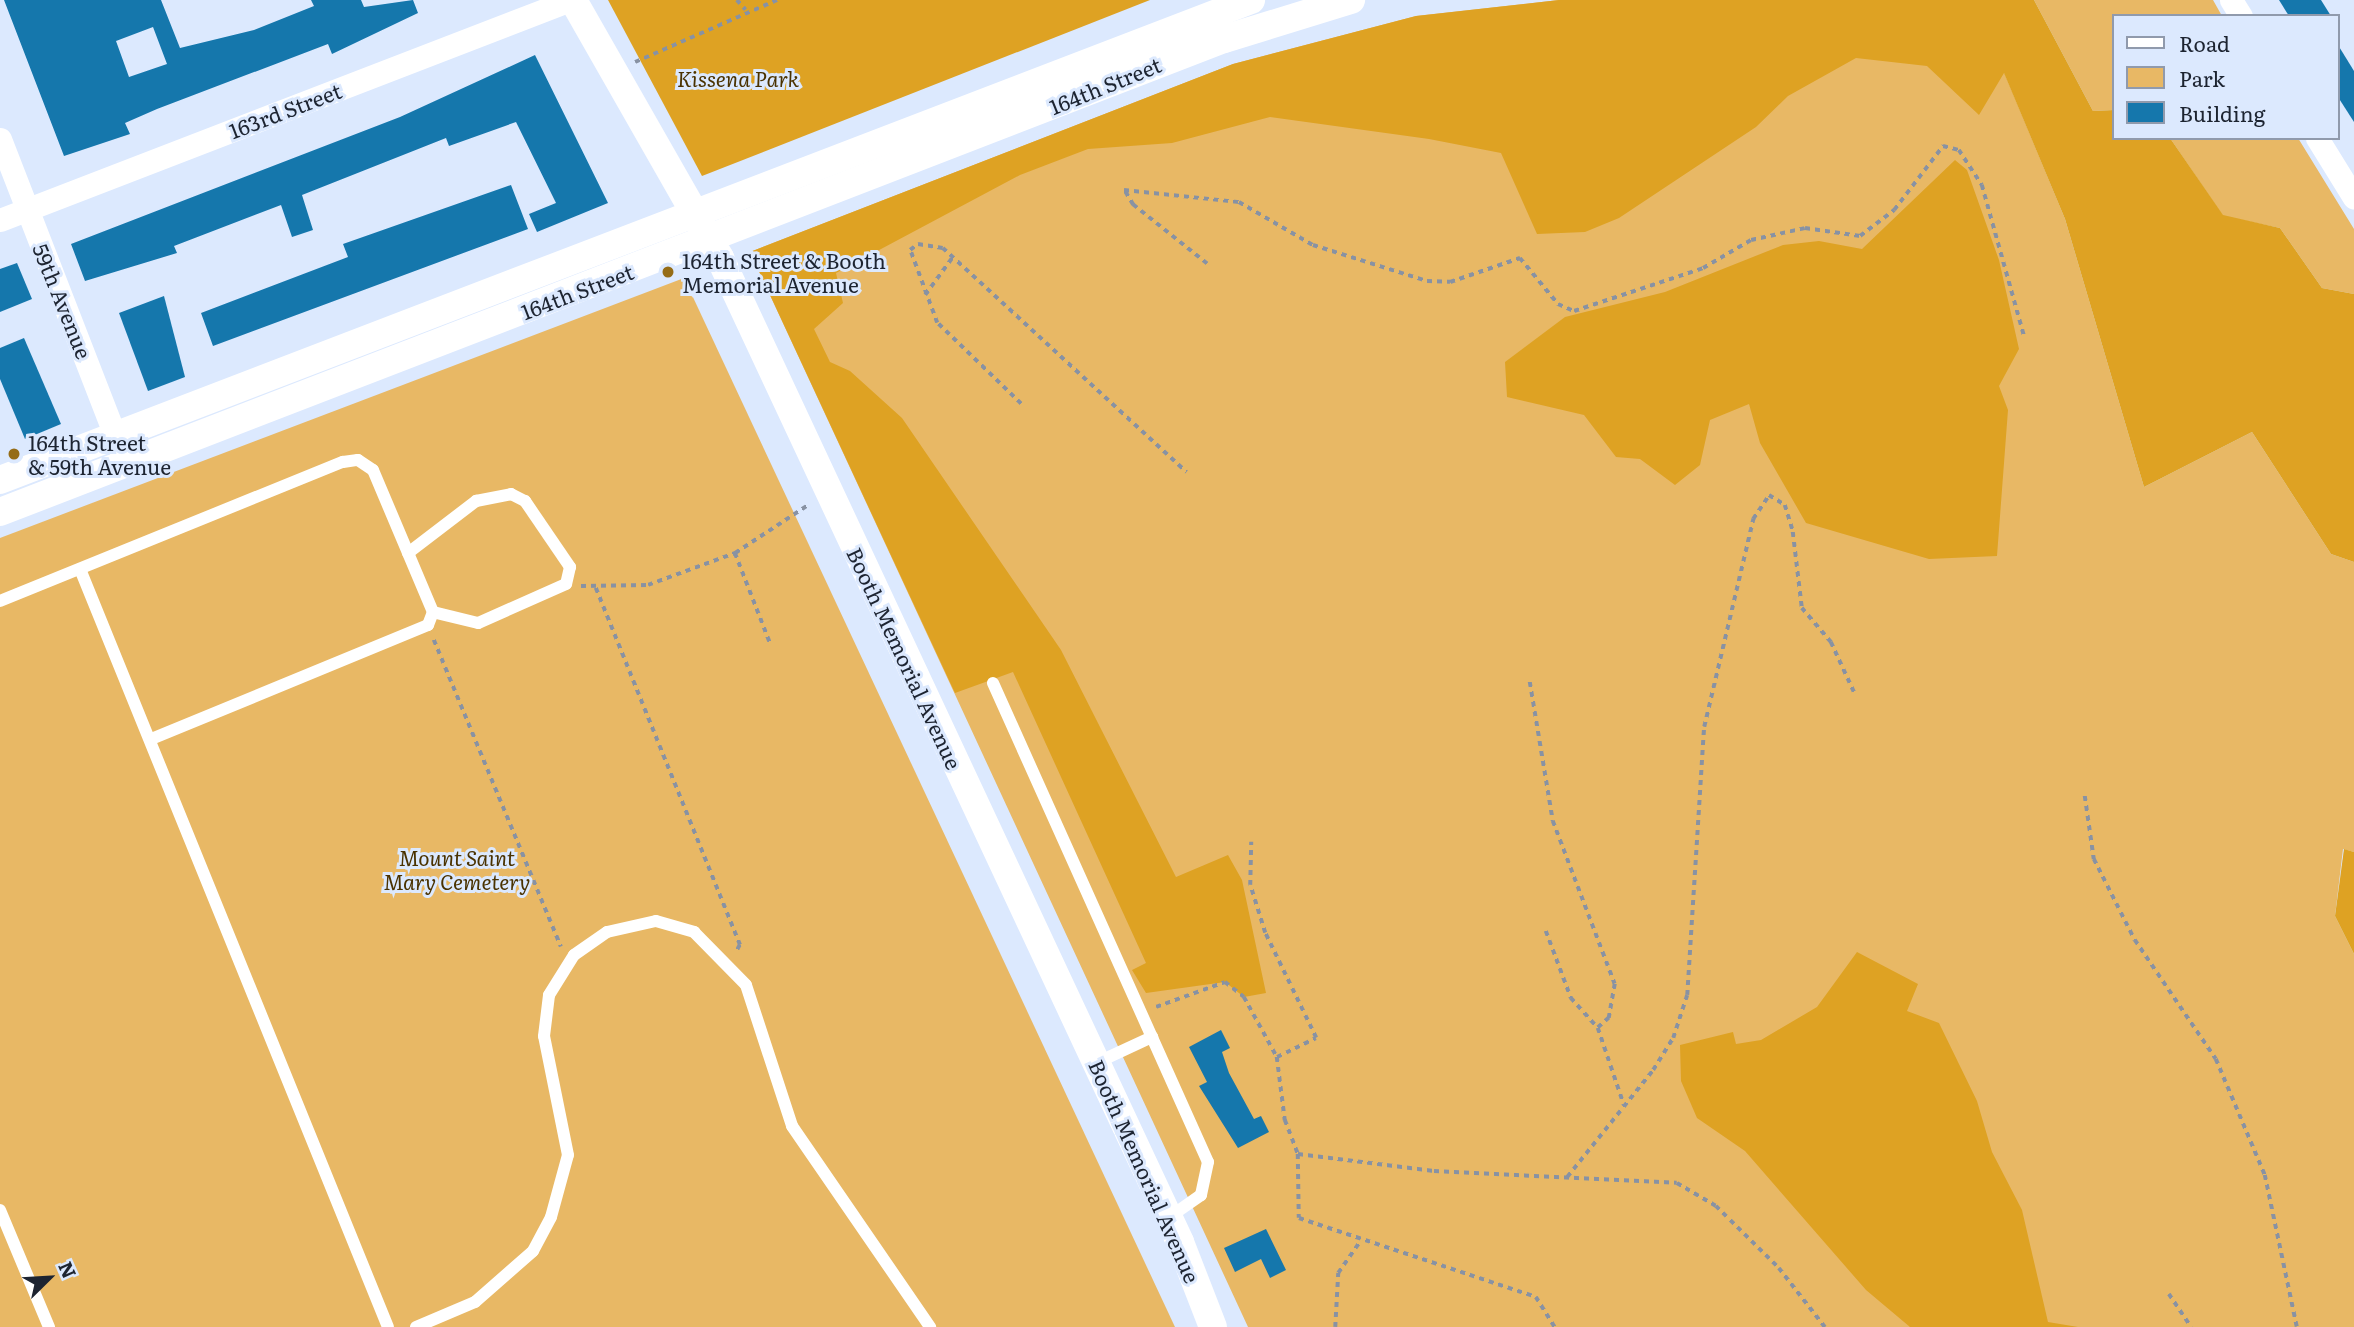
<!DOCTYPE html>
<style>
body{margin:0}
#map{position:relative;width:2354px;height:1327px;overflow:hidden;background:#dce9fe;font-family:Literata,serif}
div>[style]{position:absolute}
.green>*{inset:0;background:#e8b865}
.forest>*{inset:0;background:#dea223}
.building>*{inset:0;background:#1577ac}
.path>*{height:3.5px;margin-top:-1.75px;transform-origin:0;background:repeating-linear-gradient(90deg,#8892a3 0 5px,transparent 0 10px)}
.service>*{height:12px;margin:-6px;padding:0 6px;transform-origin:6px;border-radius:6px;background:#fff}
.minor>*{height:23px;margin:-11.5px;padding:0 11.5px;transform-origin:11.5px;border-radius:11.5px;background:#fff}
.tertiary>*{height:28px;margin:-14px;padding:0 14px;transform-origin:14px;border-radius:14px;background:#fff}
.dots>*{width:19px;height:19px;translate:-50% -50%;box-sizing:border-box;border:4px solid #dce9fe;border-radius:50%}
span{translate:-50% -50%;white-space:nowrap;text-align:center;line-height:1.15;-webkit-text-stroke:6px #dce9fe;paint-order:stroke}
.park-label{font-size:21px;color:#4a3200;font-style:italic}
.street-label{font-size:21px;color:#1d2431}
.poi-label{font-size:21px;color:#1d2431}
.left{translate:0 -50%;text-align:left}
.legend{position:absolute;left:2112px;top:14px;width:228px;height:126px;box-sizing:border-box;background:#dce9fe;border:2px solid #909aac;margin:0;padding:9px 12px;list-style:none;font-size:21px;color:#1d2431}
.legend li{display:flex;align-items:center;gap:14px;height:35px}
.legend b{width:35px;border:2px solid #909aac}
.north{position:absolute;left:14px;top:1243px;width:70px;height:70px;-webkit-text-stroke:5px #dce9fe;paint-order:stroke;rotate:66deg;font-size:19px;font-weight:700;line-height:28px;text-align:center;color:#1d2431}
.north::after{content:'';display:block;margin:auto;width:24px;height:32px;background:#1d2431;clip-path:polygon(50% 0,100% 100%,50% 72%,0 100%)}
</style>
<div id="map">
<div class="green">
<div style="clip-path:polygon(1559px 0,2004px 72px,2065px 219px,2144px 487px,2252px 432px,2331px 554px,2354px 562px,2354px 852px,2343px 849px,2335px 916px,2354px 954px,2354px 1327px,1248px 1327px,750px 252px,1233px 64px,1416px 16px)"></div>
<div style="clip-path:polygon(2034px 0,2213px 0,2222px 16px,2114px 16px,2114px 110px,2093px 111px)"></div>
<div style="clip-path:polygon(2170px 138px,2298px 138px,2354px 229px,2354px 294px,2322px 288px,2280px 228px,2223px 216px)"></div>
<div style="clip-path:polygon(684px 278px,1175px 1327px,0 1327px,0 538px)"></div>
</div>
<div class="forest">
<div style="clip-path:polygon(608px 0,1150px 0,702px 176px)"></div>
<div style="clip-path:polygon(1559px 0,2034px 0,2093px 111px,2114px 110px,2114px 138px,2170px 138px,2223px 215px,2280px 228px,2322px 288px,2354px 294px,2354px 562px,2331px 554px,2252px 432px,2144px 487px,2065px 219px,2004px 73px,1979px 115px,1927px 66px,1856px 58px,1788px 96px,1756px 127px,1619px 218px,1585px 232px,1537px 234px,1501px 153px,1429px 139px,1270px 117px,1172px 143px,1088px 149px,1020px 175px,836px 273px,843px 303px,814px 329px,830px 362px,850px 371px,902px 418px,1061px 650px,1176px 877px,1228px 855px,1242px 880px,1266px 993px,1244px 997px,1225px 982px,1146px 993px,1132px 970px,1146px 963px,1013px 672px,955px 693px,750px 252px,1233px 64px,1416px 16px)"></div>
<div style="clip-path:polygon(1955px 160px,1967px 170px,1999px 260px,2019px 349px,1999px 386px,2008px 410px,1997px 556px,1929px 559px,1806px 523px,1760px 443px,1749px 404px,1710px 420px,1700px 465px,1675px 485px,1640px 459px,1616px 457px,1584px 415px,1507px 397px,1505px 362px,1565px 317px,1665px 292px,1783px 245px,1819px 241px,1862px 249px)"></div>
<div style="clip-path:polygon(2344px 849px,2354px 852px,2354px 954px,2335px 916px)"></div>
<div style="clip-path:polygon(1857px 952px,1918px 984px,1907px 1011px,1939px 1023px,1977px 1101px,1992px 1152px,2022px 1210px,2048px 1322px,2078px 1327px,1910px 1327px,1866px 1290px,1745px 1151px,1697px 1118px,1681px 1081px,1680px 1045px,1733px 1032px,1736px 1044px,1761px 1040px,1817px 1007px)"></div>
</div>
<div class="building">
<div style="clip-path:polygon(evenodd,4px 0,161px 0,180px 48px,254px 30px,314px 6px,311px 0,361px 0,364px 7px,413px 0,418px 13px,332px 54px,328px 44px,157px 109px,125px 123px,130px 134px,64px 156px,4px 0,153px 27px,167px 64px,129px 77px,116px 41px,153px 27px)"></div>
<div style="clip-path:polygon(2279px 0,2321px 0,2331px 16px,2289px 16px)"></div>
<div style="clip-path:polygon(2338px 45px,2354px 71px,2354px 122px,2338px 97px)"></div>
<div style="clip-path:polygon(535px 55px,608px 203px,537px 232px,529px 214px,556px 203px,516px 122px,449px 146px,446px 138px,302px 195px,313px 230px,292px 237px,281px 205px,174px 246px,177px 253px,85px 281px,71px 244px,400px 117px)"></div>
<div style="clip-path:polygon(511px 185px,528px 229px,213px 346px,201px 313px,348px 257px,343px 244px)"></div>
<div style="clip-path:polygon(17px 263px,32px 299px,0 312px,0 269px)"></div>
<div style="clip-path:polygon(164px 296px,185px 377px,148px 391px,119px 313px)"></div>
<div style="clip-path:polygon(24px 338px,61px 424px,25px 439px,0 379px,0 348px)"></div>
<div style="clip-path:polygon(1221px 1030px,1230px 1048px,1222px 1052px,1229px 1073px,1254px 1119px,1261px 1116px,1269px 1132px,1238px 1148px,1199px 1086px,1207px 1082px,1189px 1047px)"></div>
<div style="clip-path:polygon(1266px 1229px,1286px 1270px,1270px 1278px,1261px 1259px,1235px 1272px,1224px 1248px)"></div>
</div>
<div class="path">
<div style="left:737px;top:0;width:13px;rotate:48deg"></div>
<div style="left:635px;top:62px;width:155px;rotate:-23.6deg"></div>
<div style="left:1207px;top:264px;width:95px;rotate:-141.4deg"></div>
<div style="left:1133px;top:205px;width:17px;rotate:-121deg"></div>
<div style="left:1124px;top:190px;width:116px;rotate:6deg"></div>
<div style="left:1239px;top:202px;width:86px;rotate:30.2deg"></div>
<div style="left:1313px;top:245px;width:120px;rotate:17.5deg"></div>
<div style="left:1427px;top:281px;width:23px;rotate:2deg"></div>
<div style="left:1450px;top:282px;width:74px;rotate:-18.9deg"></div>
<div style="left:1520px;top:258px;width:60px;rotate:50.4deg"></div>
<div style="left:1558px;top:304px;width:17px;rotate:24deg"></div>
<div style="left:1574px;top:311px;width:136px;rotate:-18.4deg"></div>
<div style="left:1703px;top:268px;width:56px;rotate:-30.3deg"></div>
<div style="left:1751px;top:240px;width:55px;rotate:-12.5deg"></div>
<div style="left:1805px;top:228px;width:56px;rotate:8.3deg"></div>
<div style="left:1860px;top:236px;width:43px;rotate:-37.4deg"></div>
<div style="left:1894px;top:210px;width:81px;rotate:-52.6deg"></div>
<div style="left:1943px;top:146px;width:16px;rotate:14deg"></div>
<div style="left:1959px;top:150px;width:42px;rotate:56.7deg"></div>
<div style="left:1982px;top:185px;width:156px;rotate:74.4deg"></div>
<div style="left:925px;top:295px;width:46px;rotate:-53.9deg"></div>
<div style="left:1021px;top:404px;width:117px;rotate:-136deg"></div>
<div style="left:937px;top:323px;width:78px;rotate:-110.3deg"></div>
<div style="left:910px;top:250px;width:10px;rotate:-37deg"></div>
<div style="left:918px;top:244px;width:25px;rotate:9deg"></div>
<div style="left:943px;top:248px;width:331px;rotate:42.6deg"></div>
<div style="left:735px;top:553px;width:97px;rotate:68.7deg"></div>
<div style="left:581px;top:586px;width:67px;rotate:-0.9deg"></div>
<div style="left:648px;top:585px;width:93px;rotate:-20.2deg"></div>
<div style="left:735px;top:553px;width:87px;rotate:-33.3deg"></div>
<div style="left:596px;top:588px;width:385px;rotate:68deg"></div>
<div style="left:740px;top:945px;width:9px;rotate:117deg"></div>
<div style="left:434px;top:640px;width:332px;rotate:67.5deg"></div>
<div style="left:1530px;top:682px;width:141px;rotate:80.6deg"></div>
<div style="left:1553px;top:821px;width:174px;rotate:69.2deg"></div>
<div style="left:1615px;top:984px;width:35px;rotate:100deg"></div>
<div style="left:1609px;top:1018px;width:15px;rotate:138deg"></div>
<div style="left:2085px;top:796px;width:64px;rotate:81.9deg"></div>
<div style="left:2094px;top:859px;width:91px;rotate:63.2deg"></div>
<div style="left:2135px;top:940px;width:144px;rotate:55.8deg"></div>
<div style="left:2216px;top:1059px;width:126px;rotate:67.1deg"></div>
<div style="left:2265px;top:1175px;width:155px;rotate:78.1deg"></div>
<div style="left:1546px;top:931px;width:72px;rotate:69.5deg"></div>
<div style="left:1571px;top:998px;width:40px;rotate:48deg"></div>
<div style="left:1598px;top:1028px;width:81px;rotate:71.3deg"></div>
<div style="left:1156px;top:1007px;width:73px;rotate:-19.9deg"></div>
<div style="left:1225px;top:982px;width:24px;rotate:38deg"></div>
<div style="left:1244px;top:997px;width:68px;rotate:61.2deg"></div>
<div style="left:1277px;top:1057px;width:43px;rotate:-26deg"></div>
<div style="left:1316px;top:1038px;width:117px;rotate:-115.9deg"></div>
<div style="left:1265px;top:933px;width:50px;rotate:-107.4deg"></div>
<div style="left:1250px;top:885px;width:43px;rotate:-88.7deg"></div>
<div style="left:1277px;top:1057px;width:64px;rotate:82.8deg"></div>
<div style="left:1285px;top:1120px;width:36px;rotate:69deg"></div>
<div style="left:1298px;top:1154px;width:137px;rotate:7.1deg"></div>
<div style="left:1434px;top:1171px;width:243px;rotate:2.8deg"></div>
<div style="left:1677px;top:1183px;width:45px;rotate:30.5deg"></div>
<div style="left:1716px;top:1206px;width:88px;rotate:44.5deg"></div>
<div style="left:1779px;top:1268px;width:75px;rotate:52.1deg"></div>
<div style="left:1298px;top:1154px;width:64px;rotate:89.1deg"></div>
<div style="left:1299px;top:1218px;width:250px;rotate:18.4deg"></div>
<div style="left:1536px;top:1297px;width:36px;rotate:58deg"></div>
<div style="left:1567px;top:1177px;width:137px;rotate:-51.2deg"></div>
<div style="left:1653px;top:1070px;width:38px;rotate:-58deg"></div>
<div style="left:1673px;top:1038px;width:45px;rotate:-72deg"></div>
<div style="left:1687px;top:995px;width:269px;rotate:-86.4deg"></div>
<div style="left:1704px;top:727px;width:214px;rotate:-76.7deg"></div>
<div style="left:1753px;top:519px;width:29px;rotate:-56deg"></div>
<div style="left:1769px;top:495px;width:19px;rotate:32deg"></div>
<div style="left:1785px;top:505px;width:28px;rotate:73deg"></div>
<div style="left:1793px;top:532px;width:77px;rotate:83.2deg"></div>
<div style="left:1802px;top:608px;width:45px;rotate:49.5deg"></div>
<div style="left:1831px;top:642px;width:57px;rotate:65.2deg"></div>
<div style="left:2169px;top:1294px;width:40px;rotate:56deg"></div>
<div style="left:1335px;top:1327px;width:54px;rotate:-86.8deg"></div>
<div style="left:1338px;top:1273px;width:40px;rotate:-55.1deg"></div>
</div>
<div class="service">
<div style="left:408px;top:553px;width:86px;rotate:-37.4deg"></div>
<div style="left:476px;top:501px;width:36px;rotate:-11deg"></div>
<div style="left:511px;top:494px;width:16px;rotate:27deg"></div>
<div style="left:525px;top:501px;width:80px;rotate:55.7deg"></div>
<div style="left:570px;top:567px;width:17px;rotate:103deg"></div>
<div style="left:566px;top:584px;width:96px;rotate:156.1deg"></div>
<div style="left:478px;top:623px;width:46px;rotate:-166.3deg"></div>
<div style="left:80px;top:569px;width:818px;rotate:67.89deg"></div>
<div style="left:0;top:601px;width:370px;rotate:-22.1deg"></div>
<div style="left:343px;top:462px;width:15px;rotate:-8deg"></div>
<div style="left:358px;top:460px;width:18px;rotate:34deg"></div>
<div style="left:373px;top:470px;width:154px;rotate:67.1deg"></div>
<div style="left:433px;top:612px;width:14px;rotate:111deg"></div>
<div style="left:428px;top:625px;width:300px;rotate:157.6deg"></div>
<div style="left:993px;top:683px;width:525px;rotate:65.83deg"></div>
<div style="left:1208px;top:1162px;width:34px;rotate:102deg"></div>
<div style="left:1201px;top:1195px;width:39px;rotate:145deg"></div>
<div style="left:1096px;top:1063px;width:62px;rotate:-24.9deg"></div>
<div style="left:0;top:1210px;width:127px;rotate:67.3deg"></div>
<div style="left:416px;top:1327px;width:64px;rotate:-23deg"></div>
<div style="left:475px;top:1302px;width:77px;rotate:-41.3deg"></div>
<div style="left:533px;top:1251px;width:38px;rotate:-62deg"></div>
<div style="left:551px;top:1217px;width:64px;rotate:-74.7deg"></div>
<div style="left:568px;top:1155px;width:121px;rotate:-101.4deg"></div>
<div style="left:544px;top:1036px;width:41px;rotate:-83deg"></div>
<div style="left:549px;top:995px;width:47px;rotate:-58deg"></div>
<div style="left:574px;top:955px;width:40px;rotate:-34.9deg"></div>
<div style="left:607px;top:932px;width:50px;rotate:-12.7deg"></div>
<div style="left:656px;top:921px;width:40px;rotate:16deg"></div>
<div style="left:694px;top:932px;width:74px;rotate:45.5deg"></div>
<div style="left:746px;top:985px;width:148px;rotate:71.9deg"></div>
<div style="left:792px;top:1126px;width:244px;rotate:55.5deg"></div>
</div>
<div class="minor">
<div style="left:2231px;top:0;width:19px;rotate:58deg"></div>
<div style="left:2317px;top:138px;width:70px;rotate:58.3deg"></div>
<div style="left:0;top:139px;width:349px;rotate:68.8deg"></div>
<div style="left:0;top:220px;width:611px;rotate:-21.1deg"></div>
</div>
<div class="tertiary">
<div style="left:573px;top:0;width:297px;rotate:60.3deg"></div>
<div style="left:720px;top:258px;width:1086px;rotate:64.94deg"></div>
<div style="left:1180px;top:1242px;width:91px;rotate:68.8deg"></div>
<div style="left:0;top:480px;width:1340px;rotate:-20.99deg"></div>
<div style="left:0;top:512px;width:1312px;rotate:-21.13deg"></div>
<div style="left:1224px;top:39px;width:133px;rotate:-17.1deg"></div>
</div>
<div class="dots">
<div style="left:668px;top:272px;background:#956c16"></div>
<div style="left:14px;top:454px;background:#956c16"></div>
</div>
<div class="park-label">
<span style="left:738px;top:78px">Kissena Park</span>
<span style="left:457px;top:869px">Mount Saint<br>Mary Cemetery</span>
</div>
<div class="street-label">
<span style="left:1105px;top:85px;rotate:-22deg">164th Street</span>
<span style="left:285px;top:110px;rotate:-21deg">163rd Street</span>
<span style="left:577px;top:291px;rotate:-21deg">164th Street</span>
<span style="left:63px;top:301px;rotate:68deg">59th Avenue</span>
<span style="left:905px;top:658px;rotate:65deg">Booth Memorial Avenue</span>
<span style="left:1145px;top:1171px;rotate:66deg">Booth Memorial Avenue</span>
</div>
<div class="poi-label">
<span class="left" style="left:682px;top:272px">164th Street &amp; Booth<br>Memorial Avenue</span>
<span class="left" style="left:28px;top:454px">164th Street<br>&amp; 59th Avenue</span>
</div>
<ul class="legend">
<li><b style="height:9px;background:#fff"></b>Road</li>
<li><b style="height:19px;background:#e8b865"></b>Park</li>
<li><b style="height:19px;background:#1577ac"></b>Building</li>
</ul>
<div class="north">N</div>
</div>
